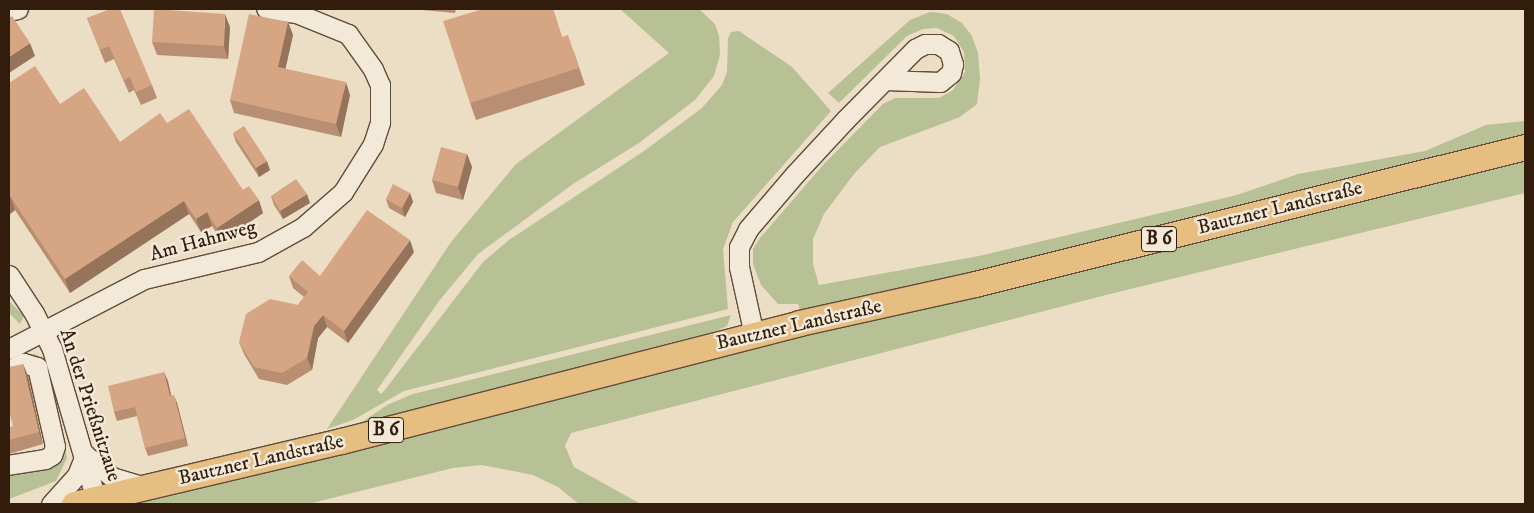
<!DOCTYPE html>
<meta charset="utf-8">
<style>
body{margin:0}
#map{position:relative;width:1534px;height:513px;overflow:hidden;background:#ecddc5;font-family:"IM FELL DW Pica",serif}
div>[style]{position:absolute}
.green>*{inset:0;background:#b8c195}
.roads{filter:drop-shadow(1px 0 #604c3a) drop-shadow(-1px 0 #604c3a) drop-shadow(0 1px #604c3a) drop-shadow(0 -1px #604c3a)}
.minor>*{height:19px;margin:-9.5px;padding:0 9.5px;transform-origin:9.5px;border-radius:9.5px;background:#f3e9d9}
.major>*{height:25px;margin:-12.5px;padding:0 12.5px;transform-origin:12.5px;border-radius:12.5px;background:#e6be82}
.wall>*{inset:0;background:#b88f72}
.shaded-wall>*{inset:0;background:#96745c}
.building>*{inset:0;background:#d6a684}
span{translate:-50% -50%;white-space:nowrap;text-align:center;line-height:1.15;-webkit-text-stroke:5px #f3e9d9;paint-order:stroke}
.shield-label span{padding:1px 4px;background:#f3e9d9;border:1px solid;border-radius:4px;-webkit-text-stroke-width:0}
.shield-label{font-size:19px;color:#321c0b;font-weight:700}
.street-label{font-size:20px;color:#321c0b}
.frame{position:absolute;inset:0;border:10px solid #321c0b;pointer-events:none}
</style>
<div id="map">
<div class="green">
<div style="clip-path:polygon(620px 9px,700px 10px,715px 24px,719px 36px,720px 55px,714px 76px,695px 100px,639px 143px,573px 184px,478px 254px,439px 301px,377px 390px,381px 394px,384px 391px,483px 262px,509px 240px,644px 151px,702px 108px,722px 85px,727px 72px,728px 38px,731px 32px,739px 31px,792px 67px,831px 111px,733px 222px,723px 249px,728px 309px,404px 391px,353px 420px,327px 429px,451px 242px,516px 164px,669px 53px)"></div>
<div style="clip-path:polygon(930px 12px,947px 14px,962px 23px,972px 36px,978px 53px,980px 79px,977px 104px,960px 117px,880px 147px,854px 174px,824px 214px,813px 239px,813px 264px,819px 285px,979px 256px,1237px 195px,1298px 174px,1425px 151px,1486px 125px,1525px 121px,1525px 137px,1322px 184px,1006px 268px,800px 310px,798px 304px,778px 304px,761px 285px,753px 264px,753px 249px,760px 238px,823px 165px,883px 104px,895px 98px,939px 98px,953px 90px,965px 72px,964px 52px,954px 36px,937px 28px,923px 29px,907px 36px,839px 103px,828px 93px,910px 20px)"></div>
<div style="clip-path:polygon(1525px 155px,1525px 193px,1110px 294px,571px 433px,565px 446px,574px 467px,641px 504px,579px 504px,558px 487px,533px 475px,482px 465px,453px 468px,308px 504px,133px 504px)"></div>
<div style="clip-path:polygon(9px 301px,24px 316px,20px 324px,9px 313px)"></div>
<div style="clip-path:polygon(731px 315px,727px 326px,716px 331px,359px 424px,387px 405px,413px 394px)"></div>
<div style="clip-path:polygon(24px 354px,35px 354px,46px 360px,67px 458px,56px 481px,9px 499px,9px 471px,55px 460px)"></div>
</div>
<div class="roads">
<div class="minor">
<div style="left:9px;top:11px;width:9px;rotate:-13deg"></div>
<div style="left:9px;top:275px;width:45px;rotate:56.7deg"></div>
<div style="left:34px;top:313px;width:40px;rotate:63.4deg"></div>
<div style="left:52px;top:349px;width:156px;rotate:73.7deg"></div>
<div style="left:754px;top:335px;width:70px;rotate:-102.4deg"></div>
<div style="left:739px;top:267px;width:20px;rotate:-90deg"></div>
<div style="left:739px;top:247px;width:20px;rotate:-63deg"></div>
<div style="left:748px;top:229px;width:72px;rotate:-49.5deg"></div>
<div style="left:795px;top:174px;width:74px;rotate:-47.2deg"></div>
<div style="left:845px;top:120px;width:100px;rotate:-45.4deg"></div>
<div style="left:915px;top:49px;width:11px;rotate:-27deg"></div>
<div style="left:925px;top:44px;width:13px"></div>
<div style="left:938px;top:44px;width:13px;rotate:32deg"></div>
<div style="left:949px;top:51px;width:14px;rotate:73deg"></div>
<div style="left:953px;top:64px;width:9px;rotate:103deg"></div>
<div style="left:951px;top:73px;width:14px;rotate:141deg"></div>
<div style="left:940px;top:82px;width:55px;rotate:-177.9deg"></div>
<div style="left:9px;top:349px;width:152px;rotate:-27.4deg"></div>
<div style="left:144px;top:279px;width:117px;rotate:-13.3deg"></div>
<div style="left:258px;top:252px;width:51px;rotate:-29.1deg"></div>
<div style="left:303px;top:227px;width:53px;rotate:-41.2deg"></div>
<div style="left:343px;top:192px;width:57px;rotate:-58deg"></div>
<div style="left:373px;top:144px;width:23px;rotate:-72deg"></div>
<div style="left:380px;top:122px;width:37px;rotate:-90deg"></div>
<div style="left:380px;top:85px;width:17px;rotate:-114deg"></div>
<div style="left:373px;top:69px;width:43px;rotate:-125.5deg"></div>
<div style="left:348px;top:34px;width:56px;rotate:-158deg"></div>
<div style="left:296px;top:13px;width:30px;rotate:-172deg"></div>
<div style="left:9px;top:370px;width:16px;rotate:-27deg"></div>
<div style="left:23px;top:363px;width:15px;rotate:16deg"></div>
<div style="left:37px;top:367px;width:81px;rotate:77.2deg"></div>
<div style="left:55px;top:446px;width:9px;rotate:108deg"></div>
<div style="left:52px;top:455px;width:8px;rotate:150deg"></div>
<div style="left:45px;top:459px;width:36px;rotate:171deg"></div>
<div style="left:85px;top:455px;width:35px;rotate:39deg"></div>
<div style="left:112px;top:477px;width:34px;rotate:17deg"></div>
<div style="left:51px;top:504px;width:39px;rotate:-48deg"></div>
<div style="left:77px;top:475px;width:22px;rotate:-68deg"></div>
</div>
<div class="major">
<div style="left:74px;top:504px;width:274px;rotate:-13.3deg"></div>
<div style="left:341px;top:441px;width:473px;rotate:-14.4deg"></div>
<div style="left:799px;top:323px;width:180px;rotate:-12.5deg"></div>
<div style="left:975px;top:284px;width:567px;rotate:-13.99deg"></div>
</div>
</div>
<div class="wall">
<div style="clip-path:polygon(410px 9px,456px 9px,455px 13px)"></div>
<div style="clip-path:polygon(553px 9px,562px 37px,574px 52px,585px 85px,476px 120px,470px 103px)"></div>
<div style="clip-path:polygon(87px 18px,152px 85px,157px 98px,141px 105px,134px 90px,129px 93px,114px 59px,105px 63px)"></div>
<div style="clip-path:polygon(288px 22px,293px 35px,285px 69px,350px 95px,341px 137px,234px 113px,230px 100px)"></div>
<div style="clip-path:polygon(230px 27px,228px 59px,157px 55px,152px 42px)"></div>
<div style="clip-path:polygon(9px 83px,60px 104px,120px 142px,167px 123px,243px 190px,263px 213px,222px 241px,212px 226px,201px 232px,189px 214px,70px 293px,15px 210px,9px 215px)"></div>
<div style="clip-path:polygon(233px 133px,270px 170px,259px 177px,236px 142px)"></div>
<div style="clip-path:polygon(467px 154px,472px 167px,463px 200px,436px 193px,432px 180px)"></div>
<div style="clip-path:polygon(410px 193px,413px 202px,405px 217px,389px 208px,386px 199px)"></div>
<div style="clip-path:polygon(271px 196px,310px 203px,283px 219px,274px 205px)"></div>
<div style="clip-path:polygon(414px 252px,348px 343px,327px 327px,318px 338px,312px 370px,287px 385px,259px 379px,244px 354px,239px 342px,298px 305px,304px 297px,293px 288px,289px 276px,320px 276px)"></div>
<div style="clip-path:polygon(23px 364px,28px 376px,43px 444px,9px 454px,9px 428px,13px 426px)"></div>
<div style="clip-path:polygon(164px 372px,171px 395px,177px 403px,188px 446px,148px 456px,145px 448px,137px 416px,117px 421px,114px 412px)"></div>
</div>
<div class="shaded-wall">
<div style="clip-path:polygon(225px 14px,230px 27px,228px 59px,224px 46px)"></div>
<div style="clip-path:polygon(288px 22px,293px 35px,283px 80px,278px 67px)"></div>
<div style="clip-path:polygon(30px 43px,35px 56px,9px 73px,9px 57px)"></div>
<div style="clip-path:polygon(346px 82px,350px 95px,341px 137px,336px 124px)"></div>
<div style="clip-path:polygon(467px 154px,472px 167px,463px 200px,458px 187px)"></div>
<div style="clip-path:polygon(267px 161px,270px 170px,259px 177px,256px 168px)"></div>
<div style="clip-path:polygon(410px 193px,413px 202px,405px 217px,402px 208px)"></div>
<div style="clip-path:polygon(307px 194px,310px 203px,283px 219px,280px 211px)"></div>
<div style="clip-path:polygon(10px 196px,15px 210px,9px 215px,9px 198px)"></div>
<div style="clip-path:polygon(259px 200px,263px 213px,222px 241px,217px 228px)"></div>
<div style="clip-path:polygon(184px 201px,189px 214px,70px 293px,65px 279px)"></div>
<div style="clip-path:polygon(207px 212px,212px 226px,201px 232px,196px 219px)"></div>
<div style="clip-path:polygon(410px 240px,414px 252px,348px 343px,344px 331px)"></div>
<div style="clip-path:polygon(323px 315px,327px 327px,318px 338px,312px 370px,307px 358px,314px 326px)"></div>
<div style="clip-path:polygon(23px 364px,28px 376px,43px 444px,39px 432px)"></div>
<div style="clip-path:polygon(164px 372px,168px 381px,173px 404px,170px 396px)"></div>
<div style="clip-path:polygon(174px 395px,177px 403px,188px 446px,185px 438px)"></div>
</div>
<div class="building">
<div style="clip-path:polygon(110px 9px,120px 9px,152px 85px,136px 92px,130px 77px,124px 80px,109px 46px,100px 50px,87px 18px)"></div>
<div style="clip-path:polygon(154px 9px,225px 14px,224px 46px,152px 42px)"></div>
<div style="clip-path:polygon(483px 9px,553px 9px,562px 37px,568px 35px,579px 68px,470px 103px,443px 21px)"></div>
<div style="clip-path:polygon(249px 14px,288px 22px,278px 67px,346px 82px,336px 124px,230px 100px)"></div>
<div style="clip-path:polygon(12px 16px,30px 43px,9px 57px,9px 18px)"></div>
<div style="clip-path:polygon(35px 66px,60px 104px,84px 88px,120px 142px,160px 113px,167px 123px,189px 109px,243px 190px,249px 186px,259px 200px,217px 228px,207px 212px,196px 219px,184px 201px,65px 279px,10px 196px,9px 198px,9px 83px)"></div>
<div style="clip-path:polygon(244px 126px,267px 161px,256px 168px,233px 133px)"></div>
<div style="clip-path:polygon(441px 147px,467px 154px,458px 187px,432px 180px)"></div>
<div style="clip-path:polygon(296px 179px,307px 194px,280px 211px,271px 196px)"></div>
<div style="clip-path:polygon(393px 184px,410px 193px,402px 208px,386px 199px)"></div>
<div style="clip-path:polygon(367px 210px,410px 240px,344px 331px,323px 315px,314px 326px,307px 358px,282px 373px,254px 367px,239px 342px,246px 314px,270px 299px,298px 305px,308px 292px,289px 276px,302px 260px,320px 276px)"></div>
<div style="clip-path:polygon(23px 364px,39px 432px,9px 440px,9px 428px,13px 426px,9px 411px,9px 367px)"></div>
<div style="clip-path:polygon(164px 372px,170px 396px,174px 395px,185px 438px,145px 448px,135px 407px,114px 412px,108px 386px)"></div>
</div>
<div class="shield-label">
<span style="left:1159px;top:239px">B 6</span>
<span style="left:386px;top:430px">B 6</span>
</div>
<div class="street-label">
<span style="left:1280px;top:208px;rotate:-14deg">Bautzner Landstraße</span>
<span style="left:203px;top:241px;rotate:-15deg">Am Hahnweg</span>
<span style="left:799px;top:325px;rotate:-13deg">Bautzner Landstraße</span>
<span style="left:90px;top:405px;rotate:72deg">An der Prießnitzaue</span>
<span style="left:261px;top:460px;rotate:-13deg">Bautzner Landstraße</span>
</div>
<div class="frame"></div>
</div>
